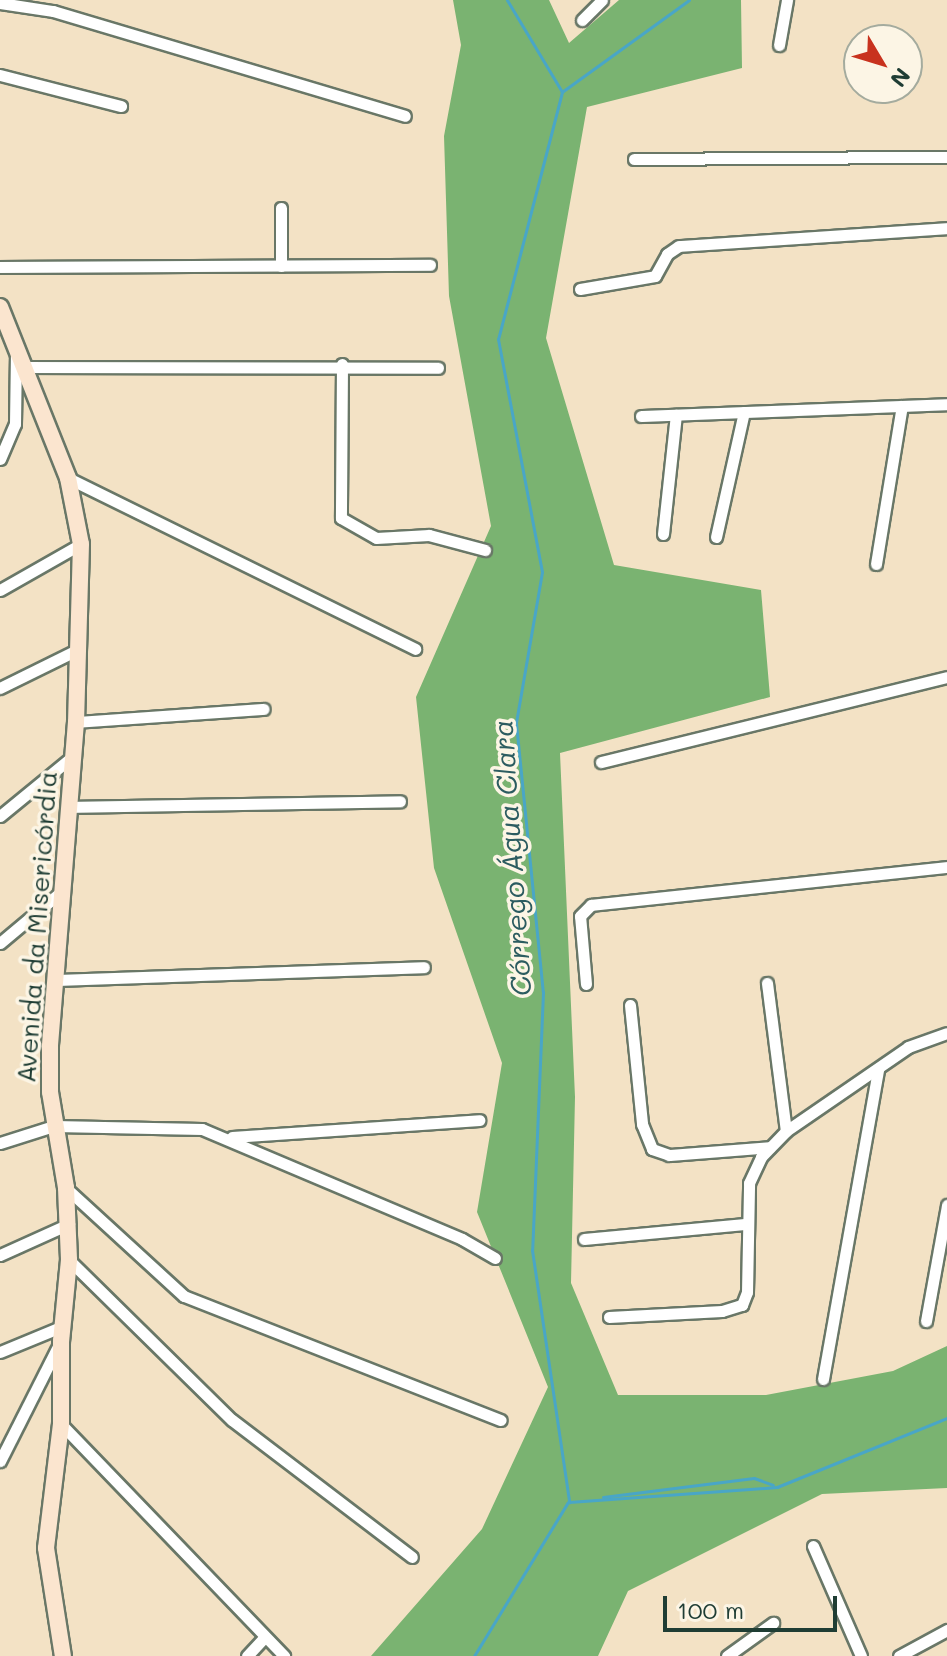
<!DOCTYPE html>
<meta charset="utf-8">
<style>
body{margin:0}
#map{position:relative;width:947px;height:1656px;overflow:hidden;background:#f3e2c5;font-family:Mali,sans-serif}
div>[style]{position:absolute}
.forest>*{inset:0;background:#7ab371}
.stream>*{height:3px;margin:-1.5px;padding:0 1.5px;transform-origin:1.5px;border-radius:1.5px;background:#49a6c7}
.roads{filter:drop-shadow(2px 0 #697767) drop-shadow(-2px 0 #697767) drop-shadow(0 2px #697767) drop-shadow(0 -2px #697767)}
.street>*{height:11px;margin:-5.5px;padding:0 5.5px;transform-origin:5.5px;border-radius:5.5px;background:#fff}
.secondary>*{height:16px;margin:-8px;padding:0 8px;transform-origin:8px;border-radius:8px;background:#fbe5cf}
span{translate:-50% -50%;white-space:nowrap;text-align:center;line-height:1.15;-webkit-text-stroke:7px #fcf5e5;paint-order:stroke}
.street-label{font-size:26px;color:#1f3d34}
.water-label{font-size:28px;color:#2c5c60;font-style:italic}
.north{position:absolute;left:843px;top:24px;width:80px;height:80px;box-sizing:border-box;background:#fcf5e5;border:2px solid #a4ab9e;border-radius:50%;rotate:128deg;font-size:22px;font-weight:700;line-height:32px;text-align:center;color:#1f3d34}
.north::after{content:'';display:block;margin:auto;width:28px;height:36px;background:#c8321e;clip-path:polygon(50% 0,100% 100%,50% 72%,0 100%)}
.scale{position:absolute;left:663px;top:1596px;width:174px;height:36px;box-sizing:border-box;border:4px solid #1f3d34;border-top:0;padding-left:10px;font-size:24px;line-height:28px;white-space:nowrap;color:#1f3d34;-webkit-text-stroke:6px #fcf5e5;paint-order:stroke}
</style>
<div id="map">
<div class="forest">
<div style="clip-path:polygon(453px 0,549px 0,569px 43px,619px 0,741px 0,742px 68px,587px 107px,546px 338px,614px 565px,761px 590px,770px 697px,560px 753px,575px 1097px,571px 1283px,618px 1395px,766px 1395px,893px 1371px,947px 1346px,947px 1488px,822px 1494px,628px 1591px,598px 1656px,371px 1656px,482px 1529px,548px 1387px,477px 1212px,502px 1063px,434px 868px,416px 697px,491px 526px,449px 296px,444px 136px,461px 45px)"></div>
</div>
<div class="stream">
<div style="left:507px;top:0;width:107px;rotate:59.1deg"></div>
<div style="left:689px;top:0;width:157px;rotate:144.1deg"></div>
<div style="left:562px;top:92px;width:255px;rotate:104.5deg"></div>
<div style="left:498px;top:339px;width:237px;rotate:79.3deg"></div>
<div style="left:542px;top:572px;width:153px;rotate:99.8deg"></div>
<div style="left:516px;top:723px;width:270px;rotate:84.3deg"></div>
<div style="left:543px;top:992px;width:258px;rotate:92.4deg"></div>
<div style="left:532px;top:1250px;width:255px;rotate:81.6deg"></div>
<div style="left:569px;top:1502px;width:209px;rotate:-4.1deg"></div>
<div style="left:777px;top:1487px;width:183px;rotate:-22.1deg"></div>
<div style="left:603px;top:1497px;width:152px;rotate:-7.2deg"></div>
<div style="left:754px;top:1478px;width:20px;rotate:20deg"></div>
<div style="left:474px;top:1656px;width:180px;rotate:-58.6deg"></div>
</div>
<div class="roads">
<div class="street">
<div style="left:0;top:3px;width:54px;rotate:8.6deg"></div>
<div style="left:53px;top:11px;width:367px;rotate:16.6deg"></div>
<div style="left:582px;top:20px;width:28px;rotate:-45deg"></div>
<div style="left:779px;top:45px;width:46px;rotate:-79.9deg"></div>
<div style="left:0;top:75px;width:125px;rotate:14.4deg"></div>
<div style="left:634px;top:159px;width:313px;rotate:-0.4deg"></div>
<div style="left:281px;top:208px;width:58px;rotate:90deg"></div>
<div style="left:0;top:267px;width:430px;rotate:-0.3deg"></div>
<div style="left:580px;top:289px;width:76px;rotate:-9.8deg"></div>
<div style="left:655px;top:276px;width:25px;rotate:-61deg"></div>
<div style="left:667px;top:254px;width:14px;rotate:-34deg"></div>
<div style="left:679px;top:246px;width:269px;rotate:-3.8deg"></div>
<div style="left:342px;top:364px;width:154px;rotate:90.4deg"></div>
<div style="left:341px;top:518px;width:40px;rotate:29.7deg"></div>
<div style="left:376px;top:538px;width:53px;rotate:-3.2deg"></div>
<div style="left:429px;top:535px;width:58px;rotate:15deg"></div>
<div style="left:25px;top:367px;width:413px;rotate:0.1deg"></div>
<div style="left:641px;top:416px;width:306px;rotate:-2.2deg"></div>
<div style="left:0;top:459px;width:38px;rotate:-67deg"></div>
<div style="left:15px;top:424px;width:72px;rotate:-89.2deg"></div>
<div style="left:68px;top:478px;width:387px;rotate:26.2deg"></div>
<div style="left:663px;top:534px;width:120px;rotate:-83.8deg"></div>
<div style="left:716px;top:537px;width:128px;rotate:-77.4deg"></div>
<div style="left:876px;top:564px;width:160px;rotate:-80.7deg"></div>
<div style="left:0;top:590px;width:93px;rotate:-29.6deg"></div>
<div style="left:0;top:688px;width:86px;rotate:-26.3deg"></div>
<div style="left:76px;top:722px;width:188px;rotate:-4deg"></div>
<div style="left:601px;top:762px;width:356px;rotate:-13.8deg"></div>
<div style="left:70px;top:807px;width:330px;rotate:-1deg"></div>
<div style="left:0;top:816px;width:93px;rotate:-39.3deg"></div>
<div style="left:0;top:943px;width:81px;rotate:-40deg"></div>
<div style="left:55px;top:980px;width:369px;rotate:-2deg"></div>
<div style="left:767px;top:983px;width:149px;rotate:82.7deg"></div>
<div style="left:586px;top:984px;width:68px;rotate:-95deg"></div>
<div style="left:580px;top:916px;width:16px;rotate:-45deg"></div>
<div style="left:591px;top:905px;width:358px;rotate:-6.1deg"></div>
<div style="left:630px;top:1005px;width:120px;rotate:84.2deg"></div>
<div style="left:642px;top:1124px;width:27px;rotate:68deg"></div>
<div style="left:652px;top:1149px;width:18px;rotate:19deg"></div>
<div style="left:669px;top:1155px;width:101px;rotate:-4.5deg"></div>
<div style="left:232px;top:1137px;width:248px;rotate:-3.9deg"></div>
<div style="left:0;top:1143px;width:57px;rotate:-17.5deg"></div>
<div style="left:54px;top:1126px;width:148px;rotate:1.2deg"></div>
<div style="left:202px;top:1129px;width:282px;rotate:22.9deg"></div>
<div style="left:462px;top:1239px;width:38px;rotate:30deg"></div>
<div style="left:66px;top:1188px;width:160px;rotate:42.5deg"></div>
<div style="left:184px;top:1296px;width:340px;rotate:21.4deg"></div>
<div style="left:584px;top:1239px;width:164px;rotate:-5.3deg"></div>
<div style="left:0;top:1255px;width:76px;rotate:-24.2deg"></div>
<div style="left:69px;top:1260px;width:228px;rotate:44.5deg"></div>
<div style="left:232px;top:1420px;width:226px;rotate:37.3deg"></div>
<div style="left:609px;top:1317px;width:113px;rotate:-3deg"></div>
<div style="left:722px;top:1311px;width:21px;rotate:-17deg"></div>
<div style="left:742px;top:1305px;width:14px;rotate:-69deg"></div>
<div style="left:747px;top:1292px;width:109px;rotate:-88.9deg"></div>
<div style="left:749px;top:1183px;width:29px;rotate:-65deg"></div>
<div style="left:761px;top:1157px;width:36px;rotate:-46deg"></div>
<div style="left:786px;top:1131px;width:148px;rotate:-34.5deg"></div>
<div style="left:908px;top:1047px;width:41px;rotate:-19.7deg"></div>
<div style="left:926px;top:1321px;width:118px;rotate:-79.7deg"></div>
<div style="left:0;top:1352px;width:66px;rotate:-22.3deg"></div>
<div style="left:823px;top:1379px;width:315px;rotate:-79.9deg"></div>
<div style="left:61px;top:1424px;width:322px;rotate:46.1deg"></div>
<div style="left:0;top:1461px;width:133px;rotate:-63.2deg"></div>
<div style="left:813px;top:1546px;width:120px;rotate:66.4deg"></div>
<div style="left:247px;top:1656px;width:26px;rotate:-47deg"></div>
<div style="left:727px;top:1656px;width:57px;rotate:-35.7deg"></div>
<div style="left:899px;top:1656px;width:55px;rotate:-28.4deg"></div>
</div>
<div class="secondary">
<div style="left:0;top:307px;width:184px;rotate:68.3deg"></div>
<div style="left:68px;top:478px;width:67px;rotate:78.9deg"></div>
<div style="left:81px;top:544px;width:178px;rotate:91.6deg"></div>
<div style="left:76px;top:722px;width:326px;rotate:94.6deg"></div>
<div style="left:50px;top:1047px;width:45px;rotate:90deg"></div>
<div style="left:50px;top:1092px;width:97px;rotate:80.5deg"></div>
<div style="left:66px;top:1188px;width:72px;rotate:87.6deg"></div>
<div style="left:69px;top:1260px;width:81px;rotate:95.6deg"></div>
<div style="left:61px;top:1341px;width:83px;rotate:90deg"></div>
<div style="left:61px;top:1424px;width:125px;rotate:96.9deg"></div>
<div style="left:46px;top:1548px;width:109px;rotate:81.1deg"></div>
</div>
</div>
<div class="street-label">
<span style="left:37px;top:927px;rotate:-86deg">Avenida da Misericórdia</span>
</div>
<div class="water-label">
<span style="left:511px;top:858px;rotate:-94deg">Córrego Água Clara</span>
</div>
<div class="north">N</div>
<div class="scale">100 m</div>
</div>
